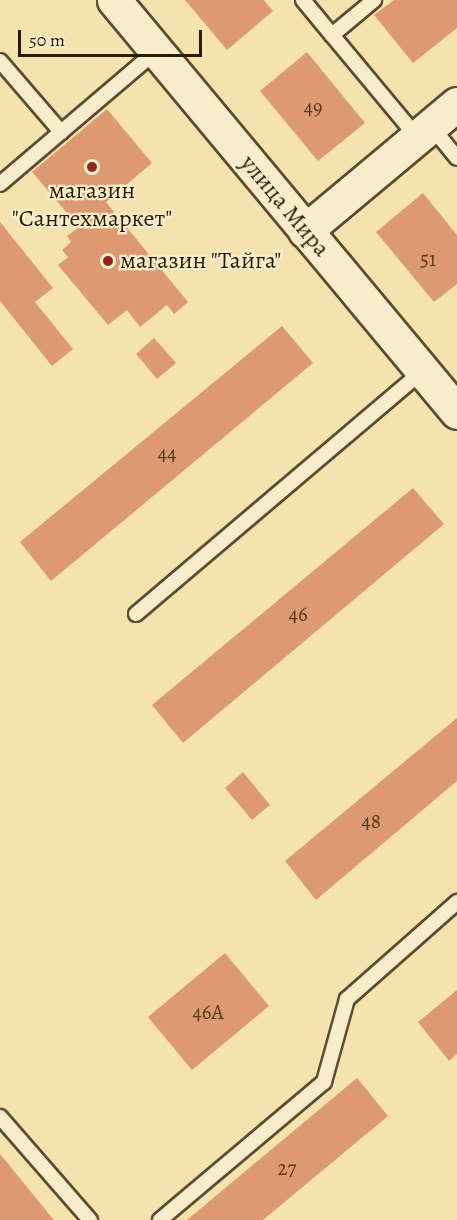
<!DOCTYPE html>
<meta charset="utf-8">
<style>
body{margin:0}
#map{position:relative;width:457px;height:1220px;overflow:hidden;background:#f4e3af;font-family:Alegreya,serif}
div>[style]{position:absolute}
.building>*{inset:0;background:#dd9a72}
.roads{filter:drop-shadow(2px 0 #5d4c30) drop-shadow(-2px 0 #5d4c30) drop-shadow(0 2px #5d4c30) drop-shadow(0 -2px #5d4c30)}
.service>*{height:14px;margin:-7px;padding:0 7px;transform-origin:7px;border-radius:7px;background:#f8edcb}
.tertiary>*{height:33px;margin:-16.5px;padding:0 16.5px;transform-origin:16.5px;border-radius:16.5px;background:#f8edcb}
.dots>*{width:16px;height:16px;translate:-50% -50%;box-sizing:border-box;border:3px solid #f8edcb;border-radius:50%}
span{translate:-50% -50%;white-space:nowrap;text-align:center;line-height:1.15;-webkit-text-stroke:4.5px #f8edcb;paint-order:stroke}
.number-label{font-size:21px;color:#583921}
.number-label span{-webkit-text-stroke-width:0}
.poi-label{font-size:24px;color:#2b1906}
.left{translate:0 -50%;text-align:left}
.street-label{font-size:24px;color:#2b1906}
.scale{position:absolute;left:18px;top:30px;width:184px;height:27px;box-sizing:border-box;border:3px solid #2b1906;border-top:0;padding-left:8px;font-size:18px;line-height:21px;white-space:nowrap;color:#2b1906;-webkit-text-stroke:4px #f8edcb;paint-order:stroke}
</style>
<div id="map">
<div class="building">
<div style="clip-path:polygon(185px 0,264px 0,273px 11px,227px 50px)"></div>
<div style="clip-path:polygon(394px 0,457px 0,457px 28px,413px 63px,374px 15px)"></div>
<div style="clip-path:polygon(307px 52px,365px 123px,318px 161px,260px 91px)"></div>
<div style="clip-path:polygon(107px 109px,152px 163px,106px 202px,188px 302px,174px 314px,167px 305px,140px 327px,127px 310px,108px 325px,58px 265px,68px 257px,62px 250px,71px 242px,67px 236px,79px 227px,32px 172px)"></div>
<div style="clip-path:polygon(423px 193px,457px 235px,457px 284px,434px 302px,376px 232px)"></div>
<div style="clip-path:polygon(0 222px,53px 288px,35px 302px,73px 349px,52px 366px,0 301px)"></div>
<div style="clip-path:polygon(282px 326px,313px 363px,51px 581px,20px 542px)"></div>
<div style="clip-path:polygon(154px 338px,176px 363px,157px 379px,136px 354px)"></div>
<div style="clip-path:polygon(413px 488px,444px 524px,183px 743px,152px 705px)"></div>
<div style="clip-path:polygon(457px 718px,457px 781px,316px 900px,285px 861px)"></div>
<div style="clip-path:polygon(243px 772px,270px 805px,252px 820px,225px 788px)"></div>
<div style="clip-path:polygon(225px 953px,269px 1006px,192px 1070px,148px 1017px)"></div>
<div style="clip-path:polygon(457px 990px,457px 1054px,449px 1061px,418px 1022px)"></div>
<div style="clip-path:polygon(357px 1078px,388px 1116px,263px 1220px,187px 1220px)"></div>
<div style="clip-path:polygon(0 1154px,54px 1220px,0 1220px)"></div>
</div>
<div class="roads">
<div class="service">
<div style="left:303px;top:0;width:45px;rotate:50.4deg"></div>
<div style="left:332px;top:35px;width:55px;rotate:-39.8deg"></div>
<div style="left:332px;top:35px;width:133px;rotate:50.2deg"></div>
<div style="left:0;top:61px;width:94px;rotate:49.3deg"></div>
<div style="left:431px;top:126px;width:41px;rotate:50.9deg"></div>
<div style="left:0;top:184px;width:205px;rotate:-40.4deg"></div>
<div style="left:136px;top:614px;width:376px;rotate:-40.3deg"></div>
<div style="left:0;top:1117px;width:137px;rotate:48.9deg"></div>
<div style="left:160px;top:1220px;width:214px;rotate:-40.1deg"></div>
<div style="left:324px;top:1082px;width:86px;rotate:-74.5deg"></div>
<div style="left:347px;top:999px;width:147px;rotate:-41.4deg"></div>
</div>
<div class="tertiary">
<div style="left:114px;top:0;width:536px;rotate:50.22deg"></div>
<div style="left:305px;top:231px;width:198px;rotate:-39.9deg"></div>
</div>
</div>
<div class="dots">
<div style="left:92px;top:167px;background:#8f2418"></div>
<div style="left:108px;top:261px;background:#8f2418"></div>
</div>
<div class="number-label">
<span style="left:313px;top:107px">49</span>
<span style="left:428px;top:259px">51</span>
<span style="left:167px;top:453px">44</span>
<span style="left:298px;top:614px">46</span>
<span style="left:371px;top:821px">48</span>
<span style="left:208px;top:1012px">46А</span>
<span style="left:287px;top:1168px">27</span>
</div>
<div class="poi-label">
<span style="left:92px;top:205px">магазин<br>"Сантехмаркет"</span>
<span class="left" style="left:120px;top:261px">магазин "Тайга"</span>
</div>
<div class="street-label">
<span style="left:285px;top:206px;rotate:50deg">улица Мира</span>
</div>
<div class="scale">50 m</div>
</div>
